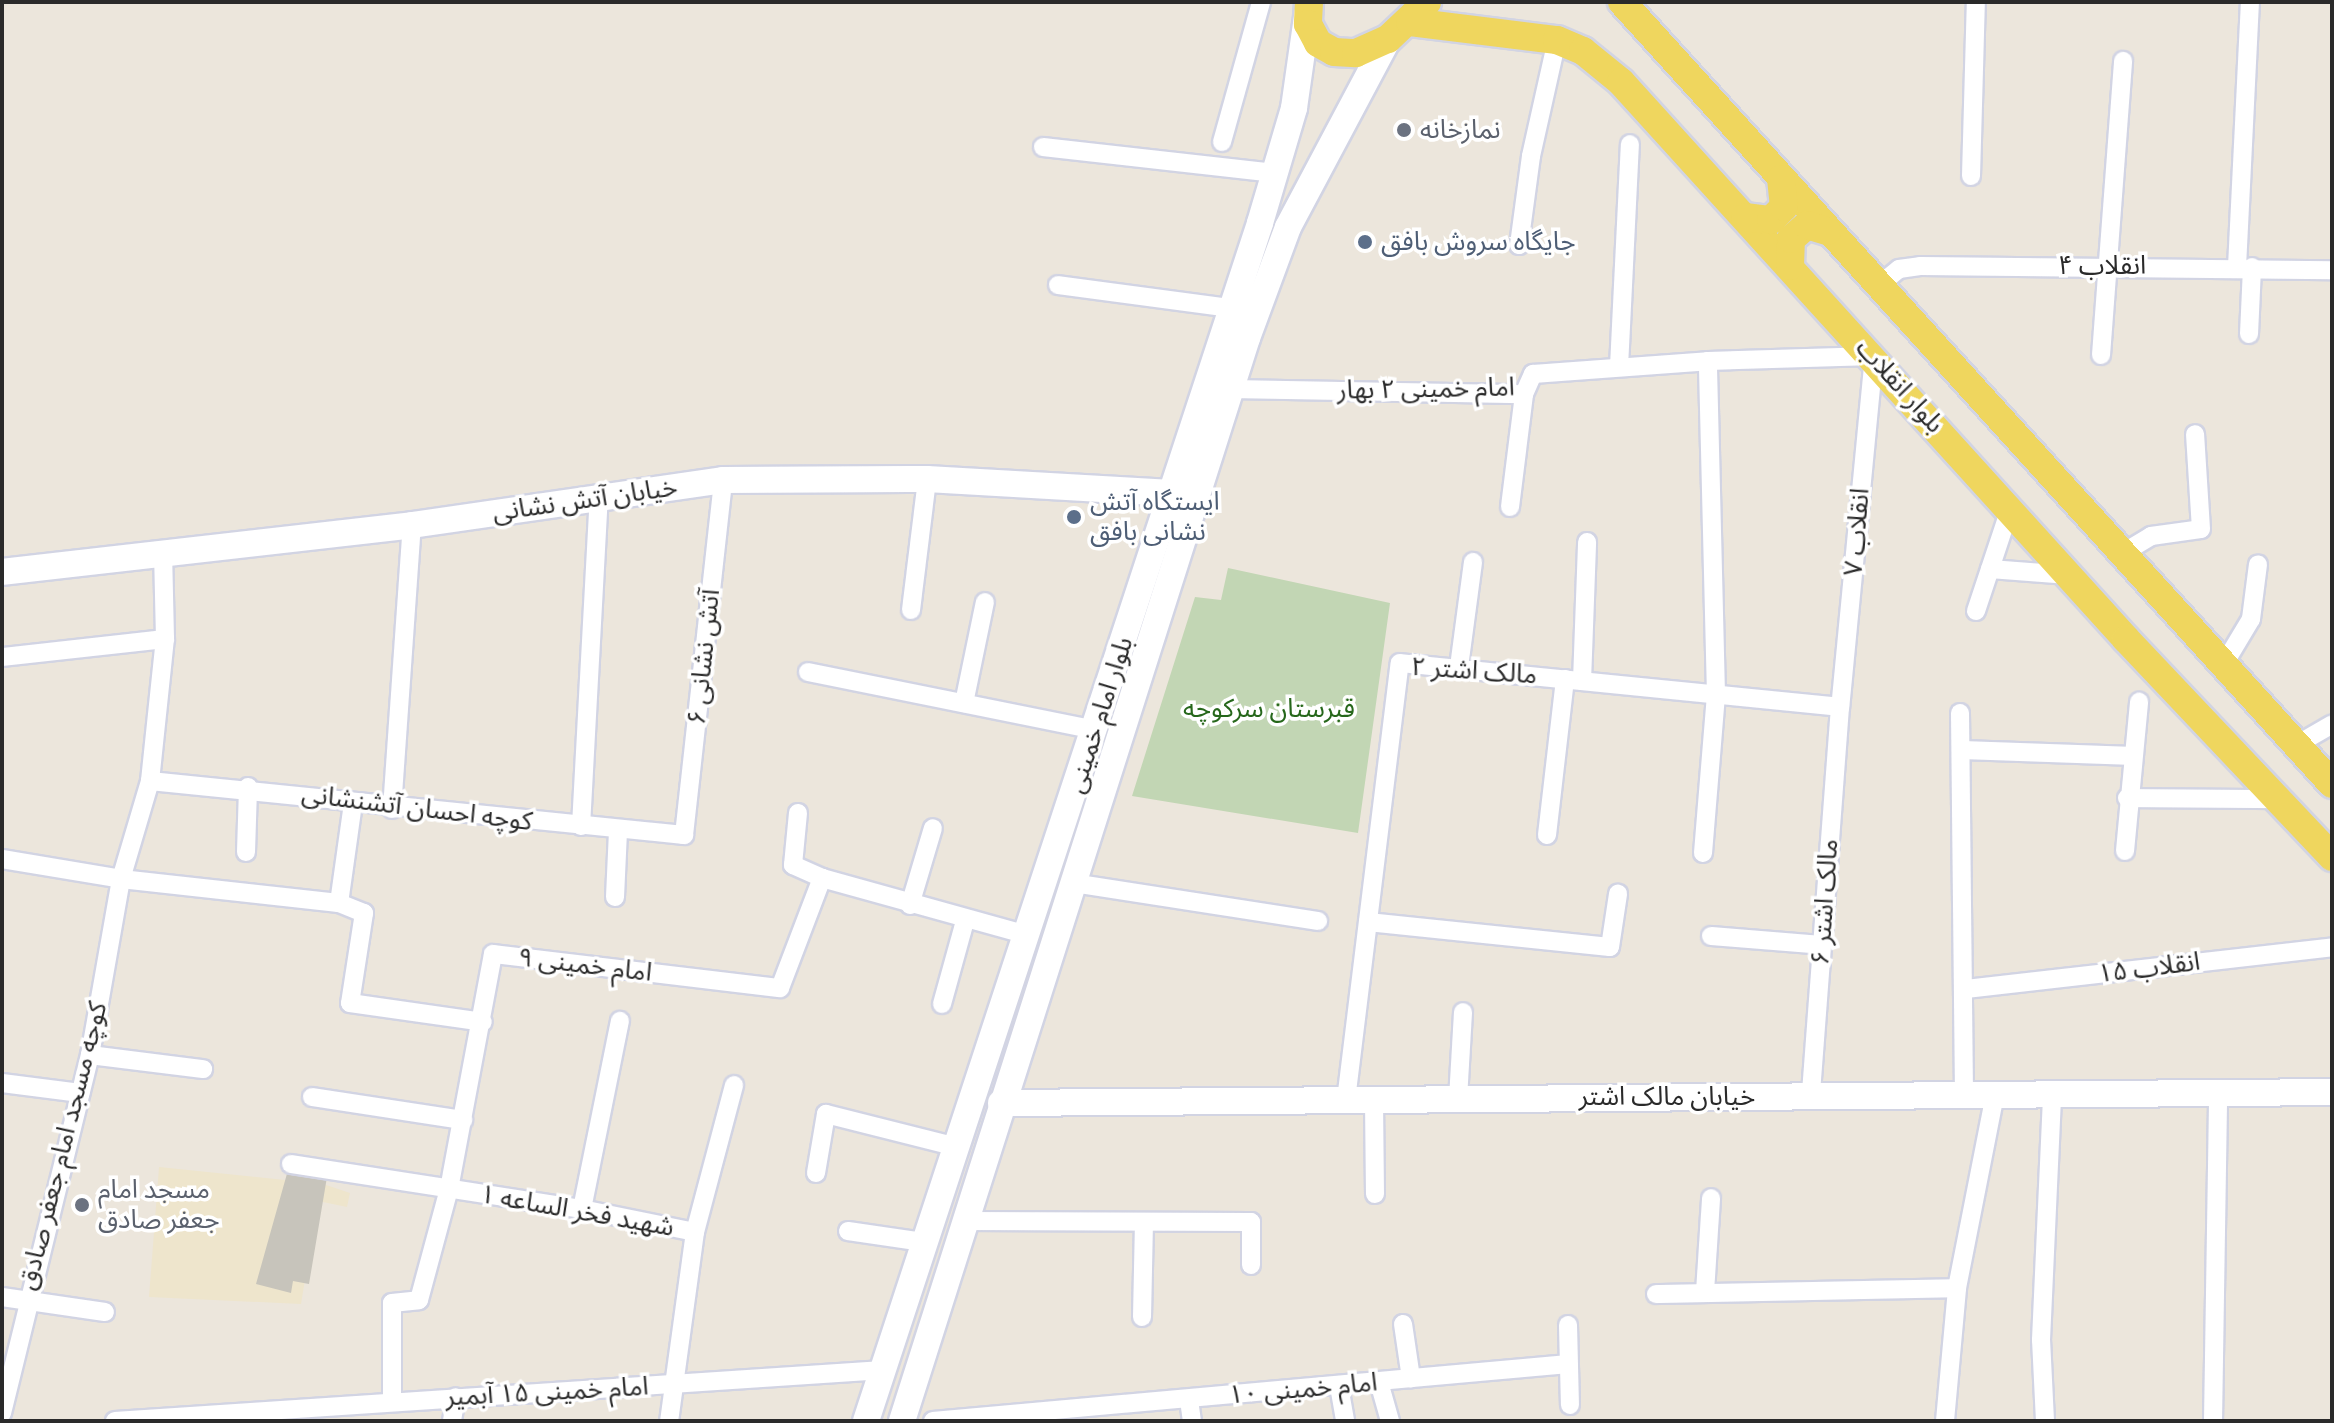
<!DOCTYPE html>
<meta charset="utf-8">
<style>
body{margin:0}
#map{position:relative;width:2334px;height:1423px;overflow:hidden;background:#ece6dc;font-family:Cabin,"Noto Sans Arabic",sans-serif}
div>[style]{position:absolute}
.education>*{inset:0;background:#eee5cc}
.cemetery>*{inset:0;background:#c2d6b4}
.building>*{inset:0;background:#c7c4bb}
.roads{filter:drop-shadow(2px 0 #d2d4e3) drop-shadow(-2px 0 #d2d4e3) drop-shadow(0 2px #d2d4e3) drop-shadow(0 -2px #d2d4e3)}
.street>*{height:18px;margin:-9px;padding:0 9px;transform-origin:9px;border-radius:9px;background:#fff}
.secondary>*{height:26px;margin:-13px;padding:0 13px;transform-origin:13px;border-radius:13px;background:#fff}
.primary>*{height:28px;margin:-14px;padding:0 14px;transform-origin:14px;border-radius:14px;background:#efd65e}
.dots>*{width:22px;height:22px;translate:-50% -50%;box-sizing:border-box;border:4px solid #fff;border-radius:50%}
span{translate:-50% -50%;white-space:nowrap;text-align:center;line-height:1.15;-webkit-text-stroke:7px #fff;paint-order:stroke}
.worship-label{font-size:26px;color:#5b616d}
.left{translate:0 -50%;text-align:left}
.service-label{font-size:26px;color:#4e5e75}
.street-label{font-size:26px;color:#2a2a2a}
.park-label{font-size:26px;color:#26671b}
.frame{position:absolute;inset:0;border:4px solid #2a2a2a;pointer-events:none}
</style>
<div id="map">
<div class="education">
<div style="clip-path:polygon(159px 1167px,323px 1184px,350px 1193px,347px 1207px,318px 1201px,301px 1304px,149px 1297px)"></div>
</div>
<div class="cemetery">
<div style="clip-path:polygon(1228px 568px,1390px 603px,1358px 833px,1132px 796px,1195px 597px,1221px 600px)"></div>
</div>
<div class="building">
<div style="clip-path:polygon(288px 1170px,327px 1177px,309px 1284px,293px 1281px,291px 1293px,256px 1284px)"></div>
</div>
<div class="roads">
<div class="street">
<div style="left:1222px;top:142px;width:145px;rotate:-74.4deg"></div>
<div style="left:1043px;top:147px;width:231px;rotate:6.4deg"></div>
<div style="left:1971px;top:176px;width:174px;rotate:-88.4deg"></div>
<div style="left:1519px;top:245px;width:90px;rotate:-82.3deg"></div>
<div style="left:1531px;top:156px;width:119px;rotate:-77.4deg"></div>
<div style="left:2237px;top:267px;width:265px;rotate:-87.2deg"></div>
<div style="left:1058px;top:285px;width:175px;rotate:7.6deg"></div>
<div style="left:1878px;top:286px;width:27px;rotate:-39deg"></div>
<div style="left:1899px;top:269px;width:21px;rotate:-8deg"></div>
<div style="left:1920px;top:266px;width:412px;rotate:0.6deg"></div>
<div style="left:2249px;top:334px;width:67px;rotate:-87.4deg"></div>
<div style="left:2101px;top:355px;width:295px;rotate:-85.7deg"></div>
<div style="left:1619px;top:367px;width:223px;rotate:-87.2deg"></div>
<div style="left:1230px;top:389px;width:294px;rotate:1deg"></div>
<div style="left:1524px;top:394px;width:22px;rotate:-66deg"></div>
<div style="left:1533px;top:374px;width:175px;rotate:-4.2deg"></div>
<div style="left:1708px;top:361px;width:166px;rotate:-1.7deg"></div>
<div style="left:1874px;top:356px;width:353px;rotate:95.5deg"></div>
<div style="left:1840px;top:707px;width:390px;rotate:94.3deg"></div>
<div style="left:1510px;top:507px;width:114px;rotate:-82.9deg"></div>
<div style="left:2123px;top:553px;width:33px;rotate:-31deg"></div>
<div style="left:2151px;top:536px;width:50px;rotate:-8deg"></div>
<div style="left:2201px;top:529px;width:95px;rotate:-93.6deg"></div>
<div style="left:1990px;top:569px;width:79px;rotate:4.3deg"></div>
<div style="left:911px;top:610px;width:132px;rotate:-83deg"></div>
<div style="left:1976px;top:611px;width:108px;rotate:-71.6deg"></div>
<div style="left:2px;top:657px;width:164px;rotate:-6.3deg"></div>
<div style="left:2224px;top:664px;width:52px;rotate:-59deg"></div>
<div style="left:2251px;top:619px;width:55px;rotate:-82.7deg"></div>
<div style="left:1459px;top:667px;width:106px;rotate:-82.4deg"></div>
<div style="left:808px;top:672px;width:294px;rotate:11.4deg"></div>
<div style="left:1582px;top:681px;width:139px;rotate:-87.9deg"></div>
<div style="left:964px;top:703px;width:103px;rotate:-78.3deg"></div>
<div style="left:1960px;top:713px;width:382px;rotate:89.4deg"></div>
<div style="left:2298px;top:744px;width:39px;rotate:-30deg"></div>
<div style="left:1964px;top:750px;width:169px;rotate:2deg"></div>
<div style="left:150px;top:781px;width:537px;rotate:5.77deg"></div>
<div style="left:684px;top:835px;width:357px;rotate:-83.7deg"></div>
<div style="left:2127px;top:798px;width:153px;rotate:0.4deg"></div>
<div style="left:392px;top:809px;width:285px;rotate:-86deg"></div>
<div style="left:798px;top:813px;width:52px;rotate:95.5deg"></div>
<div style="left:793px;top:865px;width:32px;rotate:24deg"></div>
<div style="left:581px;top:826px;width:329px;rotate:-86.9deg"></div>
<div style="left:1547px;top:835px;width:157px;rotate:-83.4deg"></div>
<div style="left:2125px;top:851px;width:150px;rotate:-84.6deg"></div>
<div style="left:246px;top:852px;width:65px;rotate:-88.2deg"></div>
<div style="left:1703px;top:853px;width:159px;rotate:-85.3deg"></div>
<div style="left:1716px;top:695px;width:334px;rotate:-91.4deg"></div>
<div style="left:2px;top:859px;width:121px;rotate:9.5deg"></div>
<div style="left:121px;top:879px;width:219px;rotate:6.3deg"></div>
<div style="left:339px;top:903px;width:27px;rotate:22deg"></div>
<div style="left:364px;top:913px;width:91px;rotate:98.8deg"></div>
<div style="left:350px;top:1003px;width:134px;rotate:8.1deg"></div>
<div style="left:1073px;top:883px;width:248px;rotate:8.8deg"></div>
<div style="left:615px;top:897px;width:67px;rotate:-87.4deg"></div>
<div style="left:339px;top:903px;width:101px;rotate:-82deg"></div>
<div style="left:910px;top:905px;width:80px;rotate:-73.4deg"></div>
<div style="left:1368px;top:922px;width:243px;rotate:5.9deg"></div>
<div style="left:1610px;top:947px;width:54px;rotate:-81.4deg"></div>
<div style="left:1711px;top:936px;width:111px;rotate:4.6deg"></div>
<div style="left:1966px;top:989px;width:368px;rotate:-6.5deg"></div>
<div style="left:942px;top:1004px;width:86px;rotate:-74.5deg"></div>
<div style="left:90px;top:1055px;width:114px;rotate:7.1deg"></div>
<div style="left:2px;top:1083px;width:79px;rotate:7.3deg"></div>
<div style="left:312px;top:1097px;width:153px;rotate:8.7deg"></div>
<div style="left:1458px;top:1099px;width:87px;rotate:-86.7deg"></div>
<div style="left:1346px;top:1100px;width:440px;rotate:-83deg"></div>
<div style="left:1400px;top:663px;width:442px;rotate:5.7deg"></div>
<div style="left:1374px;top:1100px;width:94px;rotate:89.4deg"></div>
<div style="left:291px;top:1164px;width:294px;rotate:8.8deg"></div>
<div style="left:582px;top:1209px;width:115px;rotate:11.5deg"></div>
<div style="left:695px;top:1232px;width:191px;rotate:97.8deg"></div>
<div style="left:816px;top:1173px;width:60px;rotate:-80.4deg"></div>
<div style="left:826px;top:1114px;width:131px;rotate:14.1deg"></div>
<div style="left:582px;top:1209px;width:192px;rotate:-78.6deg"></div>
<div style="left:964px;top:1221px;width:287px;rotate:0.2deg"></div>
<div style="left:1251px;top:1222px;width:43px;rotate:90deg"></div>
<div style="left:848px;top:1231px;width:76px;rotate:8.3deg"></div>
<div style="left:695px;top:1232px;width:152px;rotate:-75.1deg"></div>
<div style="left:1705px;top:1292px;width:94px;rotate:-86.3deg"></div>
<div style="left:1656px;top:1294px;width:301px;rotate:-1.1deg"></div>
<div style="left:2px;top:1297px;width:104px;rotate:8.3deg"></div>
<div style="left:1142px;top:1317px;width:92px;rotate:-88.8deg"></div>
<div style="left:1403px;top:1324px;width:55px;rotate:81.6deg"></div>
<div style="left:1568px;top:1325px;width:80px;rotate:88.6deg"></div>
<div style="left:1379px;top:1382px;width:41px;rotate:74.2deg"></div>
<div style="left:1339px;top:1386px;width:36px;rotate:80deg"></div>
<div style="left:1189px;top:1400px;width:21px;rotate:82deg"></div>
<div style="left:392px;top:1401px;width:98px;rotate:-90deg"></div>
<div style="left:392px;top:1303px;width:27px;rotate:-6deg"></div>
<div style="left:419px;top:1300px;width:115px;rotate:-74.9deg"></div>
<div style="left:449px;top:1189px;width:239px;rotate:-79.4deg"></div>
<div style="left:493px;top:954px;width:289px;rotate:6.8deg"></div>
<div style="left:780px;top:988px;width:118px;rotate:-69.1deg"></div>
<div style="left:822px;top:878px;width:210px;rotate:15.5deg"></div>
<div style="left:2px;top:1413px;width:369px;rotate:-76.2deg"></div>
<div style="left:90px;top:1055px;width:179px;rotate:-80deg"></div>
<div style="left:121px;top:879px;width:102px;rotate:-73.5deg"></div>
<div style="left:150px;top:781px;width:143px;rotate:-84deg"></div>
<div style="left:165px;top:639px;width:87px;rotate:-91.3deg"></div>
<div style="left:115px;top:1421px;width:770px;rotate:-3.8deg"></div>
<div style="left:452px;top:1421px;width:24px;rotate:-81deg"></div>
<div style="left:933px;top:1421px;width:638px;rotate:-5.13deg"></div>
<div style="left:1945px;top:1421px;width:134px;rotate:-84.8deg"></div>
<div style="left:1957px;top:1288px;width:197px;rotate:-78.9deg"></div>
<div style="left:2045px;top:1421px;width:81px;rotate:-92.8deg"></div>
<div style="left:2041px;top:1340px;width:246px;rotate:-87.4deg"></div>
<div style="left:2213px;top:1421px;width:328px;rotate:-89.1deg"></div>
</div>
<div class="secondary">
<div style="left:2px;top:572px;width:413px;rotate:-6.5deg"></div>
<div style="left:412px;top:525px;width:314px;rotate:-8.2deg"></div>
<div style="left:723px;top:480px;width:204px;rotate:-0.3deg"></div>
<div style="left:927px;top:479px;width:245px;rotate:3.3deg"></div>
<div style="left:1001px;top:1103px;width:1331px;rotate:-0.47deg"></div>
<div style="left:866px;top:1421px;width:1261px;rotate:-71.79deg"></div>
<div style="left:1260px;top:223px;width:120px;rotate:-73.5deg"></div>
<div style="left:1294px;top:108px;width:99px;rotate:-81.9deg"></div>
<div style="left:902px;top:1421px;width:1137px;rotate:-72.33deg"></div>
<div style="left:1247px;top:338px;width:118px;rotate:-69.7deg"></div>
<div style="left:1288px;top:227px;width:213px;rotate:-62deg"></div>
</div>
<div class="primary">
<div style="left:1309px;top:2px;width:22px;rotate:93deg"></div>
<div style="left:1308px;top:24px;width:21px;rotate:62deg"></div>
<div style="left:1318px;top:43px;width:18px;rotate:29deg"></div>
<div style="left:1334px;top:52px;width:22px;rotate:3deg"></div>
<div style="left:1356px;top:53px;width:35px;rotate:-24deg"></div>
<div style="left:1388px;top:39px;width:54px;rotate:-43.5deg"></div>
<div style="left:1622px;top:2px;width:1056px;rotate:47.76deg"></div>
<div style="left:1410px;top:22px;width:148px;rotate:7deg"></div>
<div style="left:1557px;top:40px;width:28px;rotate:23deg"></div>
<div style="left:1583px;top:51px;width:49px;rotate:39.2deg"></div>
<div style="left:1621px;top:82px;width:752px;rotate:47.8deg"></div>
<div style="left:2126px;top:639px;width:300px;rotate:46.6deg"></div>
<div style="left:1745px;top:217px;width:26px;rotate:7deg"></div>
<div style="left:1771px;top:220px;width:18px;rotate:-45deg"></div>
<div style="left:1784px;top:207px;width:28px;rotate:-96deg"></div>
<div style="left:1790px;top:266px;width:27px;rotate:-88deg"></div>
<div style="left:1791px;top:239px;width:21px;rotate:-41deg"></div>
<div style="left:1807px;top:225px;width:21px;rotate:17deg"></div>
</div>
</div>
<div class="dots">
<div style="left:1404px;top:130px;background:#6b7280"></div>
<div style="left:1365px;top:242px;background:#5c6f8a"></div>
<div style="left:1074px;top:517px;background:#5c6f8a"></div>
<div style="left:82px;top:1205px;background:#6b7280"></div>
</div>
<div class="worship-label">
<span class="left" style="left:1420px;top:130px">نمازخانه</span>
<span class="left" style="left:98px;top:1205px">مسجد امام<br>جعفر صادق</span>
</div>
<div class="service-label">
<span class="left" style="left:1381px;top:242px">جایگاه سروش بافق</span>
<span class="left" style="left:1090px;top:517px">ایستگاه آتش<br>نشانی بافق</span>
</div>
<div class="street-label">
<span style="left:2102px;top:266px">انقلاب ۴</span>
<span style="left:1900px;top:386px;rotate:48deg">بلوار انقلاب</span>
<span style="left:1426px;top:389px;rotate:-1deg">امام خمینی ۲ بهار</span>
<span style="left:585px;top:500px;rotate:-8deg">خیابان آتش نشانی</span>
<span style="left:1857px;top:532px;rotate:-85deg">انقلاب ۷</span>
<span style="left:704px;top:657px;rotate:-84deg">آتش نشانی ۶</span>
<span style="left:1474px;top:671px;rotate:4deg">مالک اشتر ۲</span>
<span style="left:1100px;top:715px;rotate:-72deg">بلوار امام خمینی</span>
<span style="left:417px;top:808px;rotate:7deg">کوچه احسان آتشنشانی</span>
<span style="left:1825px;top:902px;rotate:-86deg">مالک اشتر ۶</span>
<span style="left:585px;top:965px;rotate:7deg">امام خمینی ۹</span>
<span style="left:2149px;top:968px;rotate:-7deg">انقلاب ۱۵</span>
<span style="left:1667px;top:1097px">خیابان مالک اشتر</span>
<span style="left:63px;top:1146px;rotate:-76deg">کوچه مسجد امام جعفر صادق</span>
<span style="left:577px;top:1211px;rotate:10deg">شهید فخر الساعه ۱</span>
<span style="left:1303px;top:1389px;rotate:-5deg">امام خمینی ۱۰</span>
<span style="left:547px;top:1392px;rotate:-3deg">امام خمینی ۱۵ آبمیر</span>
</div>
<div class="park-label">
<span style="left:1269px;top:709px">قبرستان سرکوچه</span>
</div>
<div class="frame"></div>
</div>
